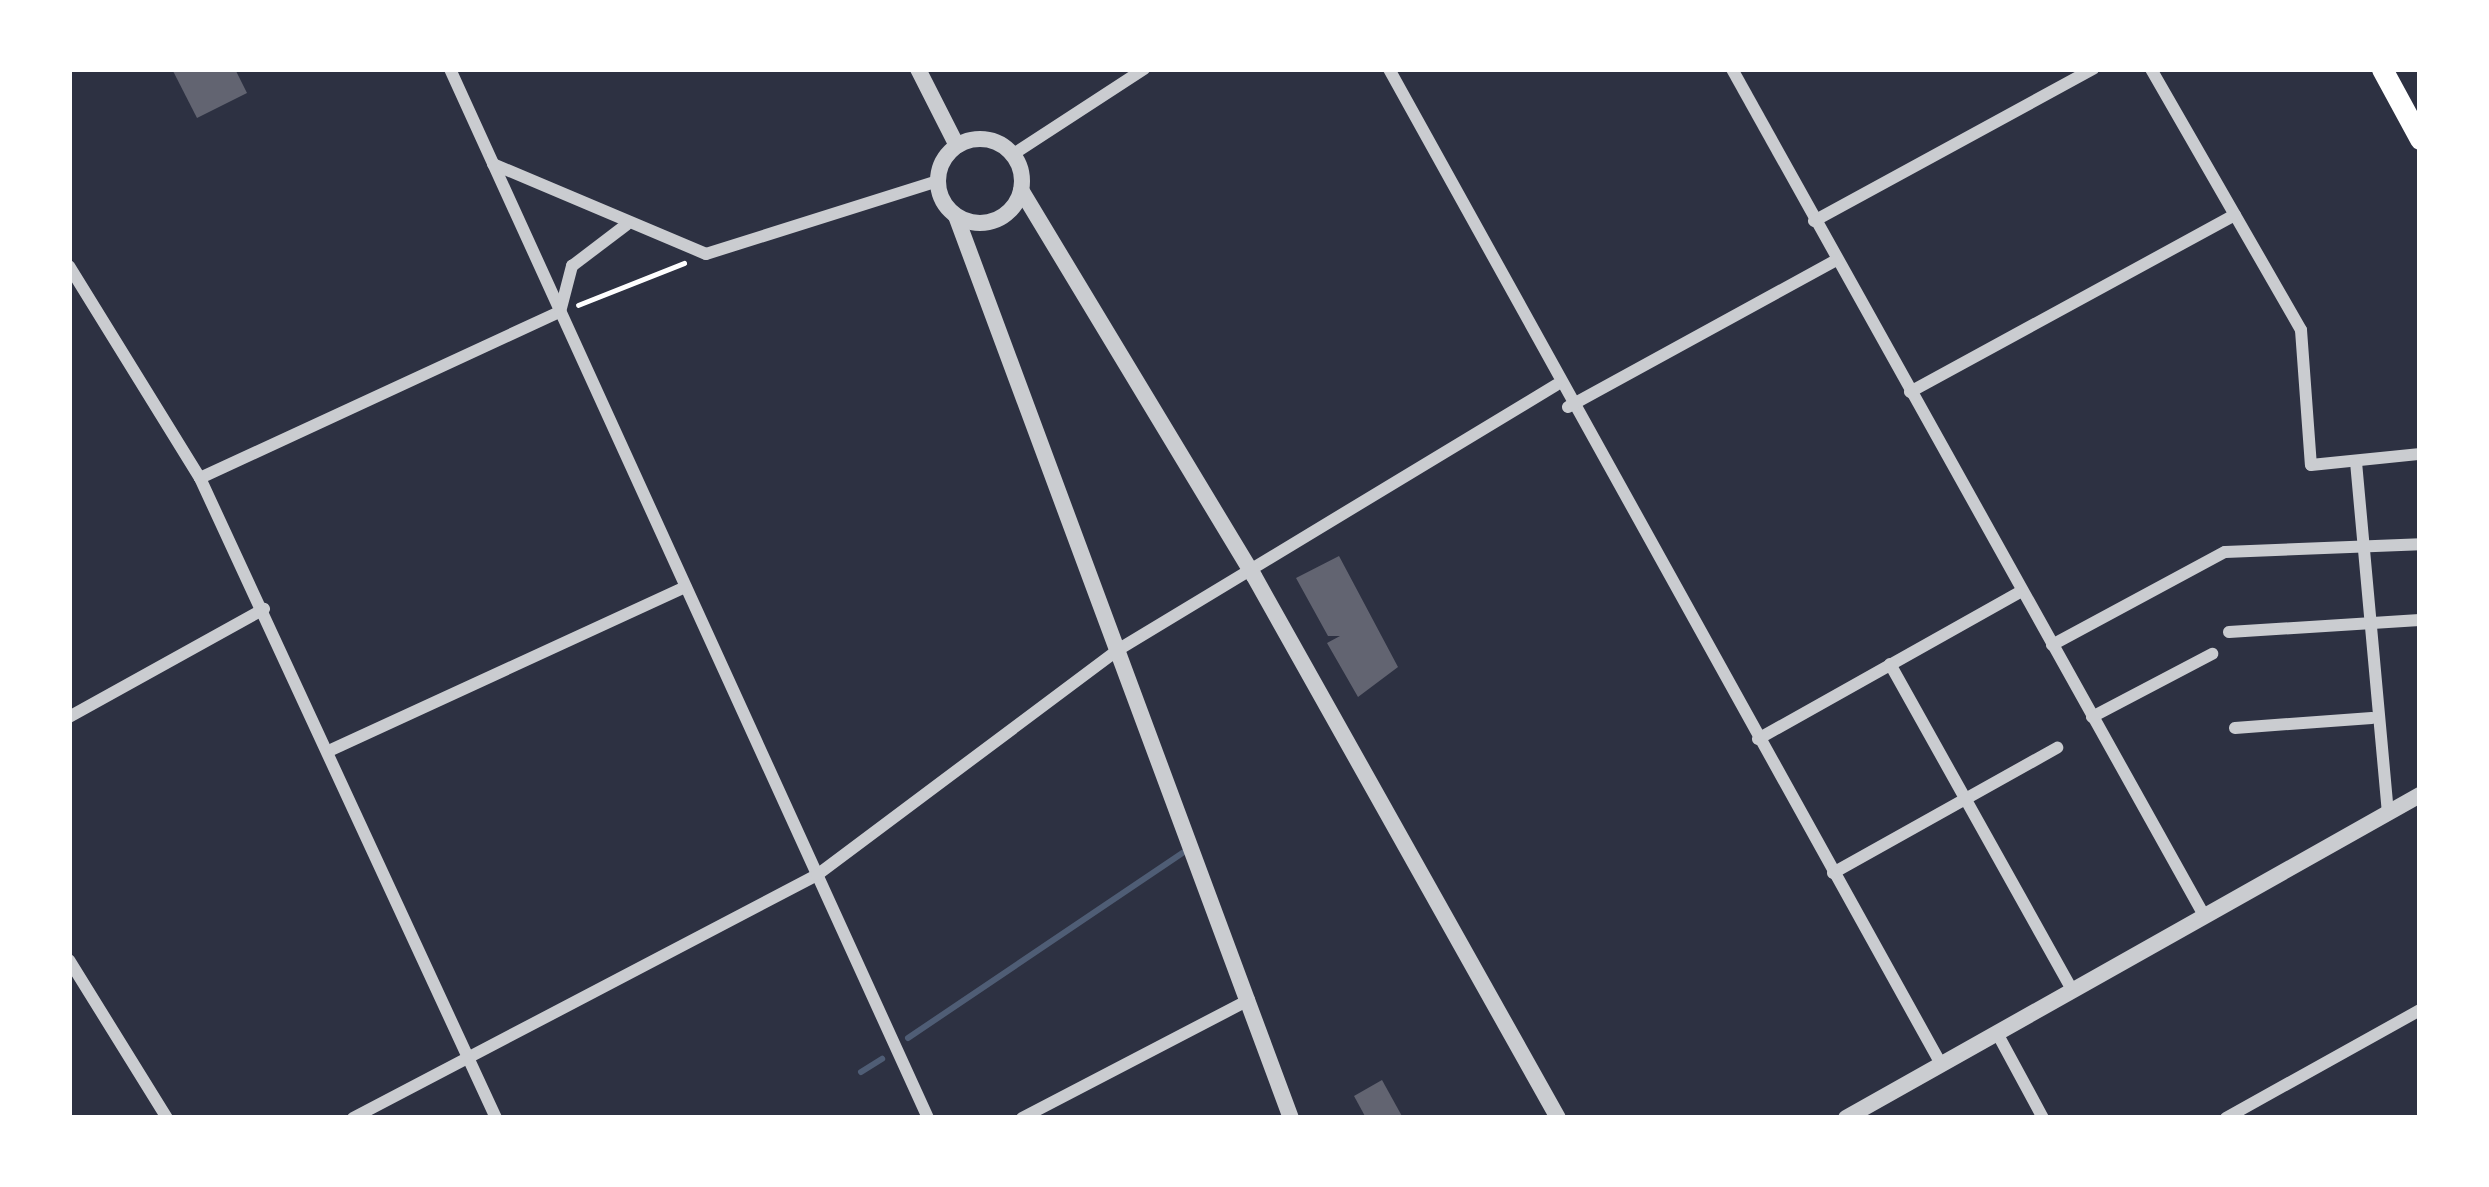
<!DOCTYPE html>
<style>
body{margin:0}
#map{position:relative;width:2489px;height:1187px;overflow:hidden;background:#2d3142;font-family:"Nunito Sans",sans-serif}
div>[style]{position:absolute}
.stream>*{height:6px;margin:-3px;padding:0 3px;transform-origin:3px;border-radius:3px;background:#4f5d75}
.building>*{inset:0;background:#626471}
.path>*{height:4.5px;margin:-2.25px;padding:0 2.25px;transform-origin:2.25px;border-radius:2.25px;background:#fff}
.minor>*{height:12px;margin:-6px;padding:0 6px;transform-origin:6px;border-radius:6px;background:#caccd0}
.tertiary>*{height:16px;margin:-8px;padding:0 8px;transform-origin:8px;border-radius:8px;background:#caccd0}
.tertiary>.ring{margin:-8px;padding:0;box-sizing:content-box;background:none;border:16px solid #caccd0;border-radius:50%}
.primary>*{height:21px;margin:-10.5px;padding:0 10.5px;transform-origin:10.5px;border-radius:10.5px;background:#fff}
span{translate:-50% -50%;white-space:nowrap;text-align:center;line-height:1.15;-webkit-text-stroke:9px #fff;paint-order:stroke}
.frame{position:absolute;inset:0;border:72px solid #fff;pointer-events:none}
</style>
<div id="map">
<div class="stream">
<div style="left:908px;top:1038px;width:331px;rotate:-34deg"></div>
<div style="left:861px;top:1072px;width:25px;rotate:-32deg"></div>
</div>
<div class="building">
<div style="clip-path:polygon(172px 69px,235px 69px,247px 93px,197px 118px)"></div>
<div style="clip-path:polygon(1339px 556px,1398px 667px,1358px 697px,1327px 643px,1340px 636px,1328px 636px,1296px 578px)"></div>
<div style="clip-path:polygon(1382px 1080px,1403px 1118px,1366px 1118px,1354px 1096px)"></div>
</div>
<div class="path">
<div style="left:578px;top:305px;width:114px;rotate:-21.6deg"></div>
</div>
<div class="minor">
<div style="left:450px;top:69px;width:1153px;rotate:65.5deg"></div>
<div style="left:1389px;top:69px;width:1138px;rotate:60.98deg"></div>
<div style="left:1732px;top:69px;width:971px;rotate:60.85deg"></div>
<div style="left:2151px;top:69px;width:301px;rotate:60.1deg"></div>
<div style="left:2301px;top:330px;width:135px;rotate:85.8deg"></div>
<div style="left:2311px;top:465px;width:110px;rotate:-5.8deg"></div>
<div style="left:1012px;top:155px;width:158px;rotate:-33.1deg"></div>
<div style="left:493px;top:164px;width:231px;rotate:22.9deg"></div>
<div style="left:706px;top:254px;width:243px;rotate:-17.5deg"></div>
<div style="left:1814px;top:221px;width:318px;rotate:-28.6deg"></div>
<div style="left:69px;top:266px;width:249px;rotate:58.3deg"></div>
<div style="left:200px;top:478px;width:705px;rotate:65.18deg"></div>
<div style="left:1910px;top:392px;width:370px;rotate:-28.6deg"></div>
<div style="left:1568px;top:407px;width:306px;rotate:-28.7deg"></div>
<div style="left:2356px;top:462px;width:353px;rotate:84.8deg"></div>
<div style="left:200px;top:478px;width:396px;rotate:-24.8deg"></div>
<div style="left:560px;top:312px;width:48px;rotate:-75.4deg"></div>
<div style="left:572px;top:266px;width:68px;rotate:-37.2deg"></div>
<div style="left:2229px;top:632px;width:191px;rotate:-3.6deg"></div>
<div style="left:2052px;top:645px;width:196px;rotate:-28.3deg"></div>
<div style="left:2225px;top:552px;width:195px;rotate:-2.3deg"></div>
<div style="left:1890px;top:664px;width:375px;rotate:60.8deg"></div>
<div style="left:69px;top:717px;width:223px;rotate:-29deg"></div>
<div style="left:2092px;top:717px;width:136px;rotate:-27.7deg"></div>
<div style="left:2235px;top:728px;width:137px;rotate:-4.2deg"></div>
<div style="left:1758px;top:739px;width:303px;rotate:-29.3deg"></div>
<div style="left:333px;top:749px;width:388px;rotate:-24.7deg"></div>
<div style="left:1833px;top:873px;width:257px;rotate:-29.2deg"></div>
<div style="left:69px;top:960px;width:186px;rotate:58.2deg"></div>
<div style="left:1997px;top:1033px;width:97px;rotate:61.6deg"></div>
<div style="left:353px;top:1118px;width:524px;rotate:-27.64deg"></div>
<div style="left:817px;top:875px;width:374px;rotate:-36.8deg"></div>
<div style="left:1116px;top:651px;width:514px;rotate:-31.15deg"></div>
<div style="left:1022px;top:1118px;width:256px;rotate:-27.5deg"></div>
<div style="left:2226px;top:1118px;width:222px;rotate:-29.1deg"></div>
</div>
<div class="tertiary">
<div style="left:918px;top:69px;width:86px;rotate:63.1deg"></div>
<div class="ring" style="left:938px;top:139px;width:68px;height:68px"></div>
<div style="left:1021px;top:190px;width:451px;rotate:58.9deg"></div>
<div style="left:1254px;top:576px;width:621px;rotate:60.71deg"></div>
<div style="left:956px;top:216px;width:962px;rotate:69.63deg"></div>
<div style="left:1846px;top:1118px;width:659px;rotate:-29.37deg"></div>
</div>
<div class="primary">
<div style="left:2382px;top:69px;width:80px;rotate:61.5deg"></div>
</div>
<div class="frame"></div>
</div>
